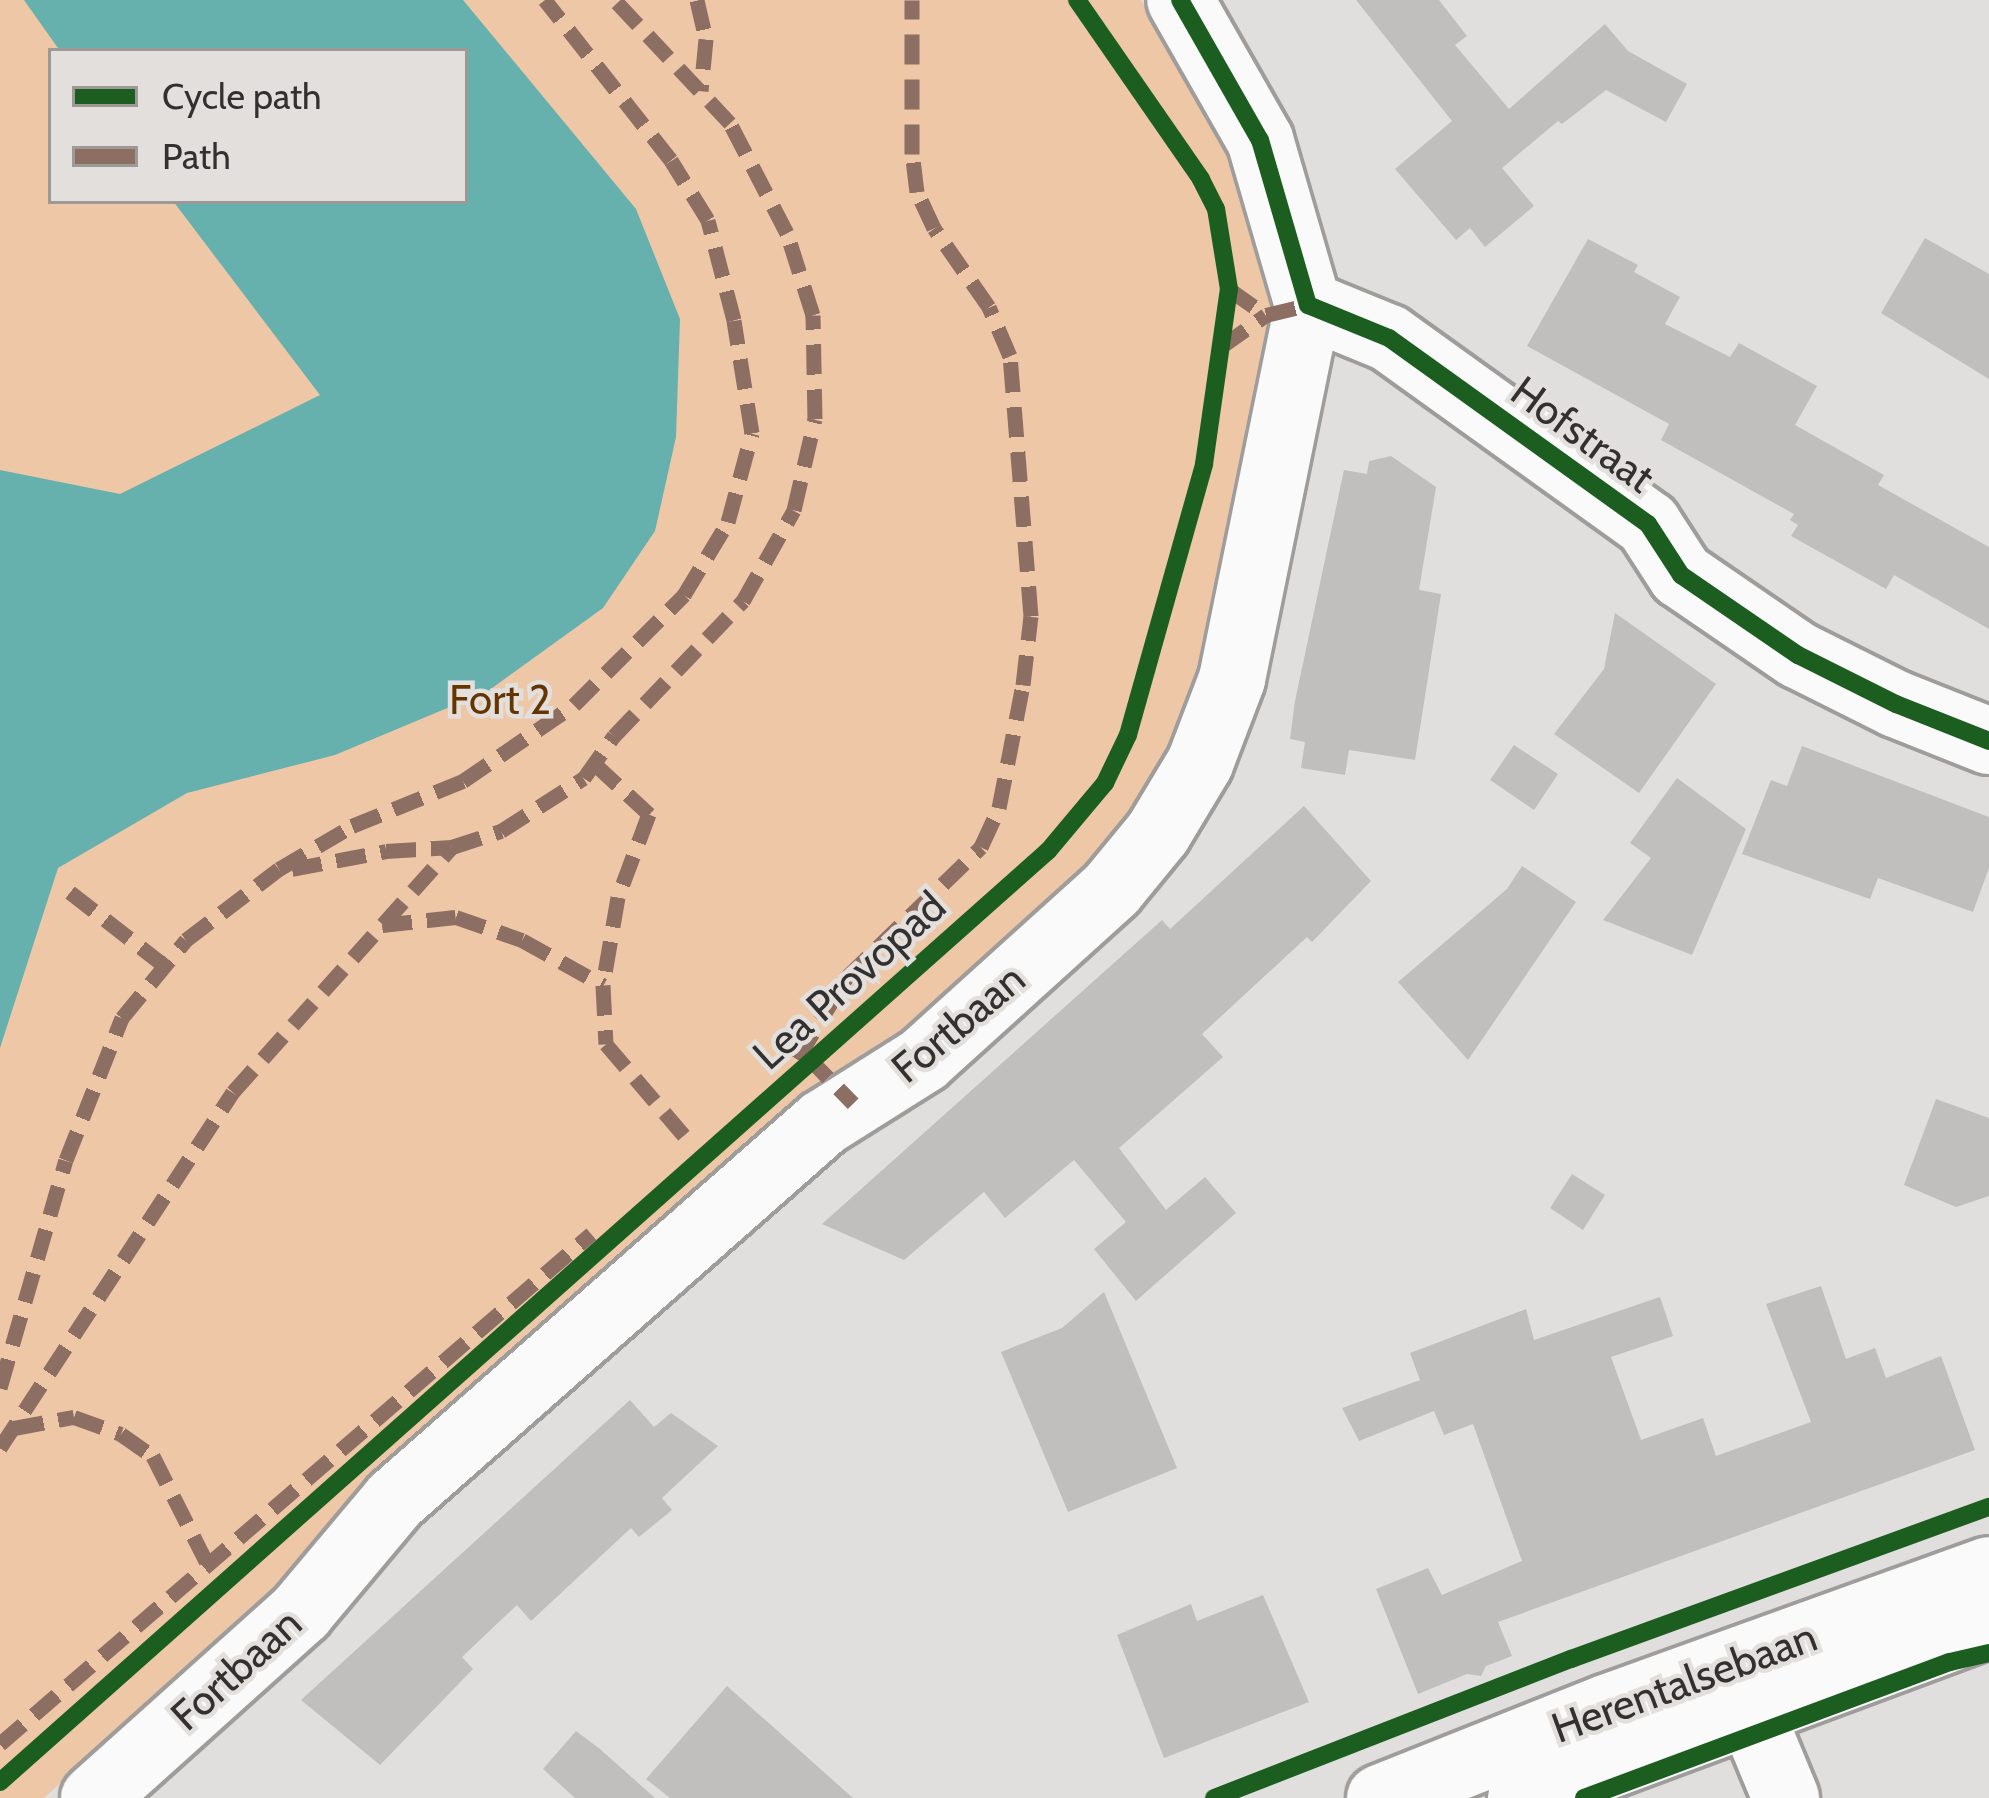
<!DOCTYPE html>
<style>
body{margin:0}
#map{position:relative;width:1989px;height:1798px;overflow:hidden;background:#e1dfdd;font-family:Cabin,sans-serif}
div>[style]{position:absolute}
.green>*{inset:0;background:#edc7a6}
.water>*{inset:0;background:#66b0ad}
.building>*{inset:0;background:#c1bfbe}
.roads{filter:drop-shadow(3px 0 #9e9d9c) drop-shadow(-3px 0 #9e9d9c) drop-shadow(0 3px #9e9d9c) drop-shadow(0 -3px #9e9d9c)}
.minor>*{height:66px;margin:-33px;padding:0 33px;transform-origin:33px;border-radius:33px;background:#fafafa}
.major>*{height:66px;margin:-33px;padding:0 33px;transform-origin:33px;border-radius:33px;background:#fafafa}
.quiet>*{height:15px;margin-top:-7.5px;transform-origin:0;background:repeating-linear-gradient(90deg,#8d6e63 0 30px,transparent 0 45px)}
.cycleway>*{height:18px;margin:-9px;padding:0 9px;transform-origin:9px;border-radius:9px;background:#1b5e20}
span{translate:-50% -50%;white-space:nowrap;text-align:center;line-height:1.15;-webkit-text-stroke:9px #e2dfdc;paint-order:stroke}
.street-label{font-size:42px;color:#323130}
.park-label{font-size:42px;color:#643500}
.legend{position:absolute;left:48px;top:48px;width:420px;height:156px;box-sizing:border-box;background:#e2dfdc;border:3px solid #9c9997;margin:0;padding:15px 21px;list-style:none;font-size:36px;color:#323130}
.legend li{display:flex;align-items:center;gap:24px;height:60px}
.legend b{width:60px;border:3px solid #9c9997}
</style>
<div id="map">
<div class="green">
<div style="clip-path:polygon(evenodd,0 0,1141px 0,1229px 153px,1274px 305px,1265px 375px,1201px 670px,1170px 748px,1131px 815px,1088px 867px,903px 1033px,803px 1096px,371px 1477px,277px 1589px,44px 1798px,0 1798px,0 0,51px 51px,465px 51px,465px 201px,51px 201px,51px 51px)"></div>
</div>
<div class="water">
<div style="clip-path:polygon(24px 0,463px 0,636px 209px,680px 319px,676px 437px,655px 531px,603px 608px,488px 691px,335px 755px,187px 793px,58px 868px,0 1048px,0 470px,120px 494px,320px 395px,173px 201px,465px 201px,465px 51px,60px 51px)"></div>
</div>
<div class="building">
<div style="clip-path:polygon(1356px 0,1439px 0,1467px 36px,1455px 45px,1509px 109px,1605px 24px,1628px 51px,1687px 84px,1666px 122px,1606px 90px,1562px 124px,1558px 121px,1502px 168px,1534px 206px,1485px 247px,1470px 228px,1456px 240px,1395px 169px,1452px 121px)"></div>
<div style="clip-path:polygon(1925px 238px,1989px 274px,1989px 379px,1881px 313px)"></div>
<div style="clip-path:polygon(1588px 239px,1638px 265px,1634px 272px,1680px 297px,1665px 324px,1730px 357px,1739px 343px,1817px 386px,1795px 425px,1884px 475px,1878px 485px,1989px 547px,1989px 629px,1894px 575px,1886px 589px,1791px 536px,1798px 525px,1790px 520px,1794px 514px,1661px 440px,1669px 424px,1527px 346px)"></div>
<div style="clip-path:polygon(1391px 456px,1436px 487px,1419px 590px,1441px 594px,1415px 760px,1349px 750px,1345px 775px,1301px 768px,1305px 742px,1290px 739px,1295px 701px,1344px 470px,1367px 474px,1369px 461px)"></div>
<div style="clip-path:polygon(1615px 613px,1716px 684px,1639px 793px,1554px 734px,1604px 669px)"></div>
<div style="clip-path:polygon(1514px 745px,1558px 774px,1534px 810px,1490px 780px)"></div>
<div style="clip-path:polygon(1802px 746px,1989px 817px,1989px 868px,1973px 912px,1878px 878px,1870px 899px,1742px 854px,1771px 780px,1787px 786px)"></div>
<div style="clip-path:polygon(1677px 778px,1746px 829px,1692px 955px,1603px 920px,1651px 858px,1630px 843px)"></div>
<div style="clip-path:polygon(1304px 806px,1371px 881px,1312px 942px,1307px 937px,1202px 1034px,1223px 1057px,1119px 1148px,1166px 1210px,1205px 1177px,1236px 1213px,1136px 1301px,1094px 1249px,1126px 1222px,1074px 1160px,1005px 1218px,984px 1192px,904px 1260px,822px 1224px,1162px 920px,1170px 929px)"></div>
<div style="clip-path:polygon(1522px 866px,1576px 902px,1468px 1060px,1398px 982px,1507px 889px)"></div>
<div style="clip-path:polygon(1936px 1099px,1989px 1118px,1989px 1196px,1956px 1207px,1904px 1185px)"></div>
<div style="clip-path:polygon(1572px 1174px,1605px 1195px,1583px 1230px,1550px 1208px)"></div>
<div style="clip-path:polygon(1821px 1286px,1846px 1359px,1875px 1348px,1886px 1378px,1941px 1356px,1975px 1450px,1498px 1622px,1512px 1656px,1486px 1666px,1481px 1676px,1467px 1674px,1418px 1694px,1376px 1589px,1428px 1568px,1442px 1595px,1522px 1561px,1473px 1424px,1444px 1435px,1434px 1411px,1359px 1441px,1342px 1408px,1420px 1380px,1410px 1353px,1526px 1309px,1534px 1340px,1660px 1297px,1673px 1336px,1611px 1357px,1641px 1440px,1703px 1418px,1716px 1456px,1811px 1422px,1766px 1304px)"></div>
<div style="clip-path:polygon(1104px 1292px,1177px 1468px,1068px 1512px,1001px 1352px,1062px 1328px)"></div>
<div style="clip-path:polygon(630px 1400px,654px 1427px,671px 1413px,718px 1446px,662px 1498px,672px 1510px,639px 1537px,631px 1528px,531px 1621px,517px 1605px,462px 1657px,473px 1669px,380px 1765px,301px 1700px)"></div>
<div style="clip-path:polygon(1263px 1595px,1309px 1702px,1164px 1758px,1117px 1635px,1191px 1604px,1197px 1621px)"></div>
<div style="clip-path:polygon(727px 1686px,853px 1798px,670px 1798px,646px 1779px)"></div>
<div style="clip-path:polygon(576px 1731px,600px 1749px,655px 1798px,575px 1798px,543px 1769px)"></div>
</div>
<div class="roads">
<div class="minor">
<div style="left:1308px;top:305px;width:87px;rotate:22.2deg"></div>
<div style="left:1389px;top:338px;width:319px;rotate:35.7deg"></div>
<div style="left:1648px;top:524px;width:61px;rotate:57.1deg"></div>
<div style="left:1681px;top:575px;width:142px;rotate:34.4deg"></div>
<div style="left:1798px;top:655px;width:110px;rotate:26.6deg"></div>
<div style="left:1896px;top:704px;width:100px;rotate:21.7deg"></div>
<div style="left:1731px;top:1665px;width:144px;rotate:67.5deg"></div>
<div style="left:94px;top:1798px;width:278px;rotate:-41.9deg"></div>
<div style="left:301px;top:1612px;width:146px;rotate:-50deg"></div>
<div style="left:395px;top:1500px;width:570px;rotate:-41.37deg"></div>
<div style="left:823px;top:1123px;width:118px;rotate:-32.2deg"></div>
<div style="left:923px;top:1060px;width:255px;rotate:-42.1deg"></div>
<div style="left:1112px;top:889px;width:72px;rotate:-50.6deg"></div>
<div style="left:1158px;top:833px;width:82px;rotate:-59deg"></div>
<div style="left:1200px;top:763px;width:90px;rotate:-69.1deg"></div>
<div style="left:1232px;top:679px;width:382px;rotate:-78.5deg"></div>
<div style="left:1308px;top:305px;width:172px;rotate:-106.2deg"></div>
<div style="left:1260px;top:140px;width:161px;rotate:-119.7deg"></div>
</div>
<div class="major">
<div style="left:1380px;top:1798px;width:243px;rotate:-21.7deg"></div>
<div style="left:1606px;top:1708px;width:407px;rotate:-19.8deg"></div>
<div style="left:1521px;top:1798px;width:499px;rotate:-20.4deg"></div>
</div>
</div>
<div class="quiet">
<div style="left:697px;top:0;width:40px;rotate:77deg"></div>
<div style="left:706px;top:39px;width:52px;rotate:95.5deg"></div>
<div style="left:1229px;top:289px;width:45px;rotate:35.1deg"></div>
<div style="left:1266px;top:315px;width:43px;rotate:-13.4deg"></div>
<div style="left:1221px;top:347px;width:55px;rotate:-35.4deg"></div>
<div style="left:595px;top:764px;width:74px;rotate:42.8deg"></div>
<div style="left:649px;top:814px;width:89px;rotate:110.5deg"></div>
<div style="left:618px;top:897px;width:89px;rotate:99.7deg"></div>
<div style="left:292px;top:869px;width:96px;rotate:-10.8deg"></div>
<div style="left:386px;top:851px;width:66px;rotate:-3.5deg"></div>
<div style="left:70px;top:892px;width:120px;rotate:37.9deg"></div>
<div style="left:382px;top:925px;width:74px;rotate:-6.2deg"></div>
<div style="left:456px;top:917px;width:70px;rotate:19.2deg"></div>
<div style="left:522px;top:940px;width:93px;rotate:29.1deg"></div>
<div style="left:603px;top:985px;width:59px;rotate:87.1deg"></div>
<div style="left:606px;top:1044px;width:135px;rotate:49.5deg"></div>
<div style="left:807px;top:1056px;width:66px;rotate:45.6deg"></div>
<div style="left:797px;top:1059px;width:95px;rotate:-58.8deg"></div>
<div style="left:846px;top:978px;width:188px;rotate:-44.1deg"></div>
<div style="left:981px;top:847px;width:43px;rotate:-65.2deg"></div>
<div style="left:999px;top:808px;width:125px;rotate:-79deg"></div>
<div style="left:1023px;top:685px;width:69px;rotate:-83.4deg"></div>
<div style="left:1031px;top:616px;width:261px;rotate:-94.6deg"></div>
<div style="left:1010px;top:356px;width:53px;rotate:-113.2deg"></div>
<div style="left:989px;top:307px;width:96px;rotate:-124.8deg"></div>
<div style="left:934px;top:228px;width:40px;rotate:-115deg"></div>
<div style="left:917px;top:192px;width:38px;rotate:-97deg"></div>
<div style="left:912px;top:154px;width:154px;rotate:-90deg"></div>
<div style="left:0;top:1388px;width:237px;rotate:-73.9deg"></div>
<div style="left:66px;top:1160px;width:153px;rotate:-68.5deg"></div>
<div style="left:122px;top:1018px;width:101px;rotate:-50.6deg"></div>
<div style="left:186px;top:940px;width:117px;rotate:-37.4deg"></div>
<div style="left:279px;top:869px;width:85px;rotate:-30.5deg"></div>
<div style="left:352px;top:826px;width:120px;rotate:-22.1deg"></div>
<div style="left:463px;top:781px;width:135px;rotate:-34.4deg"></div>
<div style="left:574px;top:705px;width:156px;rotate:-45deg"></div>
<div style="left:684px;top:595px;width:85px;rotate:-58.9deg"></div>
<div style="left:728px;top:522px;width:92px;rotate:-74.9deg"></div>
<div style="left:752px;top:433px;width:114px;rotate:-99.1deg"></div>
<div style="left:734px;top:320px;width:103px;rotate:-104.6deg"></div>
<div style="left:708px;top:220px;width:70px;rotate:-121.7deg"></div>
<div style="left:671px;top:160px;width:204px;rotate:-128.2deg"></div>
<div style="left:14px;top:1428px;width:61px;rotate:-10.4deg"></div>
<div style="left:74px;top:1417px;width:50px;rotate:19.9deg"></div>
<div style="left:121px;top:1434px;width:39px;rotate:35deg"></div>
<div style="left:153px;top:1456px;width:118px;rotate:63.2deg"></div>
<div style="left:0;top:1448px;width:425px;rotate:-56.8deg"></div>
<div style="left:233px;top:1092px;width:329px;rotate:-48.2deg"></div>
<div style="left:452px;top:847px;width:52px;rotate:-18.1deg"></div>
<div style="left:501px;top:831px;width:98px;rotate:-32.6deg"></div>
<div style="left:584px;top:778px;width:52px;rotate:-54.5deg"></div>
<div style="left:614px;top:736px;width:187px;rotate:-46.3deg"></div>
<div style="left:743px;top:601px;width:104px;rotate:-60.7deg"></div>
<div style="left:794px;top:510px;width:93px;rotate:-77deg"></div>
<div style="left:815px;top:419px;width:104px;rotate:-91.1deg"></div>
<div style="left:813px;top:315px;width:86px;rotate:-107.6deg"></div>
<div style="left:787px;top:233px;width:124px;rotate:-117.4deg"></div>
<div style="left:730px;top:123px;width:168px;rotate:-133.1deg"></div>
<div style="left:0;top:1744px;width:781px;rotate:-40.79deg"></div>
</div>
<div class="cycleway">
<div style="left:1180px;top:0;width:161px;rotate:60.3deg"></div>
<div style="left:1260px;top:140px;width:172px;rotate:73.8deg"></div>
<div style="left:1308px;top:305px;width:87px;rotate:22.2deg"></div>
<div style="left:1389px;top:338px;width:319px;rotate:35.7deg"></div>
<div style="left:1648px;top:524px;width:61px;rotate:57.1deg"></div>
<div style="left:1681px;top:575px;width:142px;rotate:34.4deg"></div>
<div style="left:1798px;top:655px;width:110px;rotate:26.6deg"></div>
<div style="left:1896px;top:704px;width:100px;rotate:21.7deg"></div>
<div style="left:0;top:1782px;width:1402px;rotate:-41.62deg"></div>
<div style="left:1048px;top:851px;width:89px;rotate:-50deg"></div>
<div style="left:1105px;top:783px;width:53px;rotate:-64.4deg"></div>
<div style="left:1128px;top:735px;width:281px;rotate:-74.3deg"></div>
<div style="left:1204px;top:464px;width:177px;rotate:-81.9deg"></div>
<div style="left:1229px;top:289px;width:81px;rotate:-99.2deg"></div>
<div style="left:1216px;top:209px;width:34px;rotate:-117deg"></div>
<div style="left:1201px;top:179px;width:218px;rotate:-124.7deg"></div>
<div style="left:1214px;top:1798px;width:383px;rotate:-21.3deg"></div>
<div style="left:1571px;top:1659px;width:445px;rotate:-20deg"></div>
<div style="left:1584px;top:1798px;width:390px;rotate:-20.4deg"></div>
<div style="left:1950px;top:1662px;width:40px;rotate:-13deg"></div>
</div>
<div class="street-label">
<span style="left:1583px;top:434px;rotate:36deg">Hofstraat</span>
<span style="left:849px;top:980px;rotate:-42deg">Lea Provopad</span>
<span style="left:958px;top:1023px;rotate:-40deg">Fortbaan</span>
<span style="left:236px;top:1669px;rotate:-42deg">Fortbaan</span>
<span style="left:1684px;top:1682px;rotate:-20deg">Herentalsebaan</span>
</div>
<div class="park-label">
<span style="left:500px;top:699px">Fort 2</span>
</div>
<ul class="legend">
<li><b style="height:15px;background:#1b5e20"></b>Cycle path</li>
<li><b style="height:15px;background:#8d6e63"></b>Path</li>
</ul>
</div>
